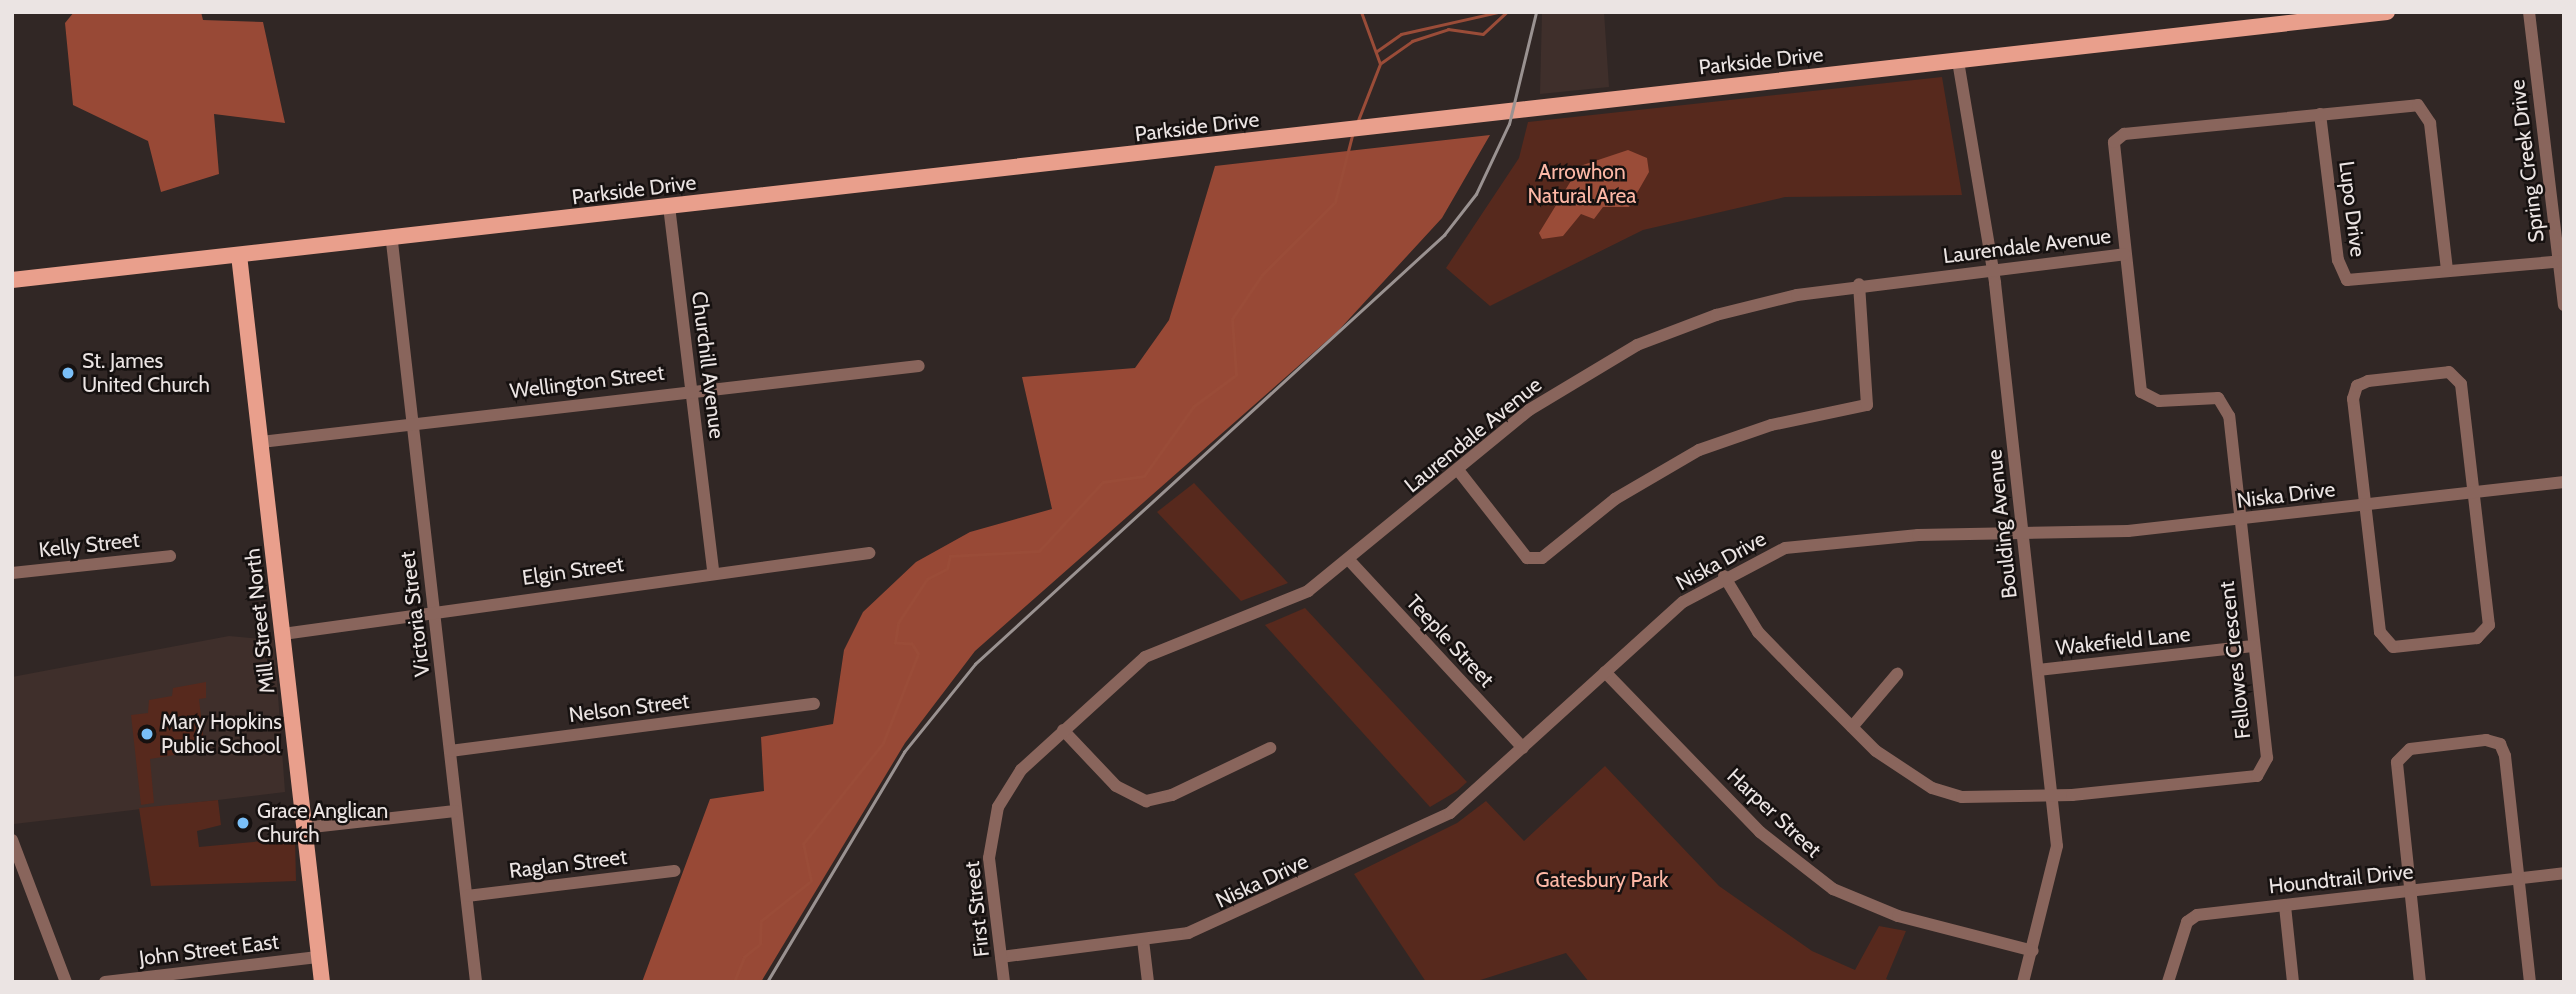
<!DOCTYPE html>
<style>
body{margin:0}
#map{position:relative;width:2576px;height:994px;overflow:hidden;background:#312725;font-family:Cabin,sans-serif}
div>[style]{position:absolute}
.built>*{inset:0;background:#3f2f2b}
.green>*{inset:0;background:#57291d}
.forest>*{inset:0;background:#984936}
.water>*{inset:0;background:#9a4c38}
.stream>*{height:2.5px;margin:-1.25px;padding:0 1.25px;transform-origin:1.25px;border-radius:1.25px;background:#9a4c38}
.minor>*{height:12px;margin:-6px;padding:0 6px;transform-origin:6px;border-radius:6px;background:#89655c}
.major>*{height:16px;margin:-8px;padding:0 8px;transform-origin:8px;border-radius:8px;background:#e99f8c}
.rail>*{height:2.5px;margin:-1.25px;padding:0 1.25px;transform-origin:1.25px;border-radius:1.25px;background:#9a9291}
.dots>*{width:19px;height:19px;translate:-50% -50%;box-sizing:border-box;border:4px solid #161110;border-radius:50%}
span{translate:-50% -50%;white-space:nowrap;text-align:center;line-height:1.15;-webkit-text-stroke:5px #161110;paint-order:stroke}
.street-label{font-size:21px;color:#ebe4e3}
.park-label{font-size:21px;color:#fdb8a6}
.poi-label{font-size:21px;color:#ebe4e3}
.left{translate:0 -50%;text-align:left}
.frame{position:absolute;inset:0;border:14px solid #ebe4e3;pointer-events:none}
</style>
<div id="map">
<div class="built">
<div style="clip-path:polygon(1542px 12px,1604px 12px,1609px 87px,1540px 94px)"></div>
<div style="clip-path:polygon(229px 636px,274px 640px,285px 792px,14px 824px,12px 677px)"></div>
</div>
<div class="green">
<div style="clip-path:polygon(1942px 77px,1962px 195px,1785px 197px,1643px 230px,1490px 306px,1446px 268px,1519px 158px,1528px 122px)"></div>
<div style="clip-path:polygon(1194px 483px,1288px 583px,1241px 601px,1157px 512px)"></div>
<div style="clip-path:polygon(1305px 608px,1467px 782px,1457px 791px,1430px 807px,1265px 625px)"></div>
<div style="clip-path:polygon(206px 682px,206px 698px,199px 699px,205px 750px,150px 759px,154px 803px,141px 805px,131px 715px,148px 713px,149px 700px,172px 696px,173px 688px)"></div>
<div style="clip-path:polygon(1605px 766px,1719px 886px,1812px 951px,1855px 970px,1879px 926px,1906px 931px,1886px 979px,1893px 982px,1589px 982px,1566px 953px,1474px 982px,1426px 982px,1354px 874px,1457px 823px,1486px 801px,1524px 841px)"></div>
<div style="clip-path:polygon(218px 800px,221px 825px,197px 831px,199px 847px,295px 838px,296px 881px,151px 886px,139px 808px)"></div>
</div>
<div class="forest">
<div style="clip-path:polygon(74px 12px,201px 12px,203px 20px,263px 22px,285px 123px,214px 114px,219px 174px,161px 192px,148px 141px,73px 105px,65px 23px)"></div>
<div style="clip-path:polygon(1490px 135px,1442px 218px,1338px 331px,975px 651px,905px 743px,761px 982px,642px 982px,710px 799px,764px 791px,761px 737px,833px 724px,844px 650px,863px 612px,916px 562px,970px 532px,1052px 509px,1022px 377px,1135px 368px,1169px 320px,1215px 166px)"></div>
</div>
<div class="water">
<div style="clip-path:polygon(1628px 150px,1647px 158px,1649px 172px,1629px 207px,1603px 207px,1594px 219px,1581px 214px,1563px 236px,1542px 239px,1539px 233px,1580px 166px)"></div>
</div>
<div class="stream">
<div style="left:1377px;top:51px;width:29px;rotate:-35deg"></div>
<div style="left:1401px;top:34px;width:100px;rotate:-12.7deg"></div>
<div style="left:1381px;top:63px;width:38px;rotate:-35deg"></div>
<div style="left:1412px;top:41px;width:38px;rotate:-18deg"></div>
<div style="left:1448px;top:29px;width:35px;rotate:8deg"></div>
<div style="left:1483px;top:34px;width:33px;rotate:-43deg"></div>
<div style="left:1357px;top:123px;width:63px;rotate:-68.7deg"></div>
<div style="left:1380px;top:64px;width:55px;rotate:-110.1deg"></div>
<div style="left:734px;top:982px;width:27px;rotate:-68deg"></div>
<div style="left:744px;top:957px;width:21px;rotate:-39deg"></div>
<div style="left:760px;top:944px;width:23px;rotate:-88deg"></div>
<div style="left:761px;top:921px;width:64px;rotate:-38.7deg"></div>
<div style="left:811px;top:881px;width:38px;rotate:-102deg"></div>
<div style="left:803px;top:844px;width:129px;rotate:-51.6deg"></div>
<div style="left:883px;top:743px;width:96px;rotate:-68.5deg"></div>
<div style="left:918px;top:654px;width:12px;rotate:-121deg"></div>
<div style="left:912px;top:644px;width:17px;rotate:-177deg"></div>
<div style="left:895px;top:643px;width:20px;rotate:-81deg"></div>
<div style="left:898px;top:623px;width:53px;rotate:-56.6deg"></div>
<div style="left:927px;top:579px;width:22px;rotate:-27deg"></div>
<div style="left:947px;top:569px;width:13px;rotate:-77deg"></div>
<div style="left:950px;top:556px;width:89px;rotate:-3.2deg"></div>
<div style="left:1039px;top:551px;width:94px;rotate:-47.2deg"></div>
<div style="left:1103px;top:482px;width:41px;rotate:-8.3deg"></div>
<div style="left:1144px;top:476px;width:86px;rotate:-54.5deg"></div>
<div style="left:1194px;top:406px;width:52px;rotate:-36.4deg"></div>
<div style="left:1236px;top:375px;width:56px;rotate:-94.1deg"></div>
<div style="left:1232px;top:319px;width:53px;rotate:-55.7deg"></div>
<div style="left:1262px;top:275px;width:103px;rotate:-45deg"></div>
<div style="left:1335px;top:202px;width:68px;rotate:-75.6deg"></div>
</div>
<div class="minor">
<div style="left:2529px;top:12px;width:295px;rotate:83.2deg"></div>
<div style="left:1958px;top:61px;width:225px;rotate:80.5deg"></div>
<div style="left:1995px;top:283px;width:566px;rotate:83.72deg"></div>
<div style="left:2057px;top:846px;width:140px;rotate:104deg"></div>
<div style="left:2320px;top:114px;width:147px;rotate:83deg"></div>
<div style="left:2338px;top:260px;width:22px;rotate:66deg"></div>
<div style="left:2347px;top:280px;width:218px;rotate:-5deg"></div>
<div style="left:669px;top:206px;width:369px;rotate:83.1deg"></div>
<div style="left:392px;top:242px;width:745px;rotate:83.52deg"></div>
<div style="left:2449px;top:372px;width:17px;rotate:45deg"></div>
<div style="left:2461px;top:384px;width:243px;rotate:83.4deg"></div>
<div style="left:2489px;top:625px;width:18px;rotate:133deg"></div>
<div style="left:2477px;top:638px;width:84px;rotate:173.9deg"></div>
<div style="left:2393px;top:647px;width:20px;rotate:-131deg"></div>
<div style="left:2380px;top:632px;width:235px;rotate:-96.6deg"></div>
<div style="left:2353px;top:399px;width:14px;rotate:-73deg"></div>
<div style="left:2357px;top:386px;width:12px;rotate:-24deg"></div>
<div style="left:2368px;top:381px;width:81px;rotate:-6.3deg"></div>
<div style="left:261px;top:442px;width:662px;rotate:-6.59deg"></div>
<div style="left:1458px;top:470px;width:112px;rotate:51.9deg"></div>
<div style="left:1527px;top:558px;width:15px"></div>
<div style="left:1542px;top:558px;width:94px;rotate:-38.9deg"></div>
<div style="left:1615px;top:499px;width:97px;rotate:-30.3deg"></div>
<div style="left:1699px;top:450px;width:76px;rotate:-19.1deg"></div>
<div style="left:1771px;top:425px;width:98px;rotate:-11.8deg"></div>
<div style="left:1867px;top:405px;width:121px;rotate:-93.8deg"></div>
<div style="left:1349px;top:560px;width:256px;rotate:47.2deg"></div>
<div style="left:12px;top:573px;width:159px;rotate:-6.1deg"></div>
<div style="left:1724px;top:576px;width:66px;rotate:58.7deg"></div>
<div style="left:1758px;top:632px;width:60px;rotate:45.7deg"></div>
<div style="left:1800px;top:675px;width:107px;rotate:45deg"></div>
<div style="left:1876px;top:751px;width:67px;rotate:33.5deg"></div>
<div style="left:1932px;top:788px;width:31px;rotate:17deg"></div>
<div style="left:1962px;top:797px;width:110px;rotate:-1deg"></div>
<div style="left:2072px;top:795px;width:186px;rotate:-5.9deg"></div>
<div style="left:2257px;top:776px;width:21px;rotate:-61deg"></div>
<div style="left:2267px;top:758px;width:344px;rotate:-96.3deg"></div>
<div style="left:2229px;top:416px;width:21px;rotate:-121deg"></div>
<div style="left:2218px;top:398px;width:59px;rotate:177.1deg"></div>
<div style="left:2159px;top:401px;width:20px;rotate:-153deg"></div>
<div style="left:2141px;top:392px;width:251px;rotate:-96.2deg"></div>
<div style="left:2114px;top:142px;width:13px;rotate:-39deg"></div>
<div style="left:2124px;top:134px;width:295px;rotate:-5.6deg"></div>
<div style="left:2418px;top:105px;width:22px;rotate:56deg"></div>
<div style="left:2430px;top:123px;width:149px;rotate:83.4deg"></div>
<div style="left:283px;top:634px;width:592px;rotate:-7.87deg"></div>
<div style="left:2038px;top:670px;width:216px;rotate:-6.4deg"></div>
<div style="left:1605px;top:672px;width:223px;rotate:45.9deg"></div>
<div style="left:1760px;top:832px;width:93px;rotate:38deg"></div>
<div style="left:1833px;top:889px;width:70px;rotate:22.6deg"></div>
<div style="left:1898px;top:916px;width:139px;rotate:14.5deg"></div>
<div style="left:1852px;top:727px;width:70px;rotate:-49.7deg"></div>
<div style="left:1063px;top:730px;width:77px;rotate:46.6deg"></div>
<div style="left:1116px;top:786px;width:34px;rotate:27deg"></div>
<div style="left:1146px;top:801px;width:27px;rotate:-13deg"></div>
<div style="left:1172px;top:795px;width:109px;rotate:-25.6deg"></div>
<div style="left:450px;top:751px;width:367px;rotate:-7.4deg"></div>
<div style="left:303px;top:828px;width:153px;rotate:-6.4deg"></div>
<div style="left:12px;top:840px;width:152px;rotate:69.2deg"></div>
<div style="left:467px;top:896px;width:209px;rotate:-6.9deg"></div>
<div style="left:2285px;top:906px;width:76px;rotate:84deg"></div>
<div style="left:1143px;top:940px;width:42px;rotate:83.2deg"></div>
<div style="left:1001px;top:957px;width:189px;rotate:-7.3deg"></div>
<div style="left:1188px;top:933px;width:288px;rotate:-24.6deg"></div>
<div style="left:1450px;top:813px;width:314px;rotate:-42.2deg"></div>
<div style="left:1683px;top:602px;width:115px;rotate:-27.9deg"></div>
<div style="left:1785px;top:548px;width:134px;rotate:-5.6deg"></div>
<div style="left:1918px;top:535px;width:210px;rotate:-1.1deg"></div>
<div style="left:2128px;top:531px;width:439px;rotate:-6.4deg"></div>
<div style="left:105px;top:982px;width:214px;rotate:-6.7deg"></div>
<div style="left:1004px;top:982px;width:125px;rotate:-96.9deg"></div>
<div style="left:989px;top:858px;width:52px;rotate:-80deg"></div>
<div style="left:998px;top:807px;width:44px;rotate:-58.1deg"></div>
<div style="left:1021px;top:770px;width:168px;rotate:-42.3deg"></div>
<div style="left:1145px;top:657px;width:176px;rotate:-22deg"></div>
<div style="left:1308px;top:591px;width:286px;rotate:-39.3deg"></div>
<div style="left:1529px;top:410px;width:126px;rotate:-31deg"></div>
<div style="left:1637px;top:345px;width:85px;rotate:-20.8deg"></div>
<div style="left:1716px;top:315px;width:83px;rotate:-13.9deg"></div>
<div style="left:1797px;top:295px;width:330px;rotate:-7.1deg"></div>
<div style="left:2168px;top:982px;width:63px;rotate:-72.4deg"></div>
<div style="left:2187px;top:922px;width:12px;rotate:-35deg"></div>
<div style="left:2197px;top:915px;width:369px;rotate:-6.5deg"></div>
<div style="left:2420px;top:982px;width:221px;rotate:-96deg"></div>
<div style="left:2397px;top:762px;width:18px;rotate:-45deg"></div>
<div style="left:2410px;top:749px;width:77px;rotate:-6.8deg"></div>
<div style="left:2486px;top:740px;width:15px;rotate:16deg"></div>
<div style="left:2500px;top:744px;width:13px;rotate:67deg"></div>
<div style="left:2505px;top:756px;width:227px;rotate:83.7deg"></div>
</div>
<div class="major">
<div style="left:239px;top:255px;width:732px;rotate:83.49deg"></div>
<div style="left:12px;top:280px;width:2390px;rotate:-6.44deg"></div>
</div>
<div class="rail">
<div style="left:767px;top:982px;width:268px;rotate:-59.2deg"></div>
<div style="left:904px;top:752px;width:113px;rotate:-51.1deg"></div>
<div style="left:975px;top:664px;width:636px;rotate:-42.45deg"></div>
<div style="left:1444px;top:235px;width:52px;rotate:-52deg"></div>
<div style="left:1476px;top:194px;width:77px;rotate:-64.8deg"></div>
<div style="left:1509px;top:124px;width:115px;rotate:-76.4deg"></div>
</div>
<div class="dots">
<div style="left:68px;top:373px;background:#7abff8"></div>
<div style="left:147px;top:734px;background:#7abff8"></div>
<div style="left:243px;top:823px;background:#7abff8"></div>
</div>
<div class="street-label">
<span style="left:1761px;top:61px;rotate:-6deg">Parkside Drive</span>
<span style="left:1197px;top:127px;rotate:-7deg">Parkside Drive</span>
<span style="left:2527px;top:161px;rotate:-97deg">Spring Creek Drive</span>
<span style="left:634px;top:190px;rotate:-7deg">Parkside Drive</span>
<span style="left:2352px;top:209px;rotate:83deg">Lupo Drive</span>
<span style="left:2027px;top:246px;rotate:-7deg">Laurendale Avenue</span>
<span style="left:708px;top:365px;rotate:83deg">Churchill Avenue</span>
<span style="left:587px;top:382px;rotate:-7deg">Wellington Street</span>
<span style="left:1473px;top:435px;rotate:-39deg">Laurendale Avenue</span>
<span style="left:2286px;top:495px;rotate:-7deg">Niska Drive</span>
<span style="left:2002px;top:524px;rotate:-96deg">Boulding Avenue</span>
<span style="left:89px;top:545px;rotate:-6deg">Kelly Street</span>
<span style="left:1721px;top:561px;rotate:-29deg">Niska Drive</span>
<span style="left:573px;top:571px;rotate:-8deg">Elgin Street</span>
<span style="left:415px;top:614px;rotate:-97deg">Victoria Street</span>
<span style="left:260px;top:621px;rotate:-96deg">Mill Street North</span>
<span style="left:1450px;top:641px;rotate:47deg">Teeple Street</span>
<span style="left:2123px;top:641px;rotate:-6deg">Wakefield Lane</span>
<span style="left:2235px;top:660px;rotate:-96deg">Fellowes Crescent</span>
<span style="left:629px;top:708px;rotate:-7deg">Nelson Street</span>
<span style="left:1774px;top:813px;rotate:43deg">Harper Street</span>
<span style="left:568px;top:864px;rotate:-7deg">Raglan Street</span>
<span style="left:2341px;top:879px;rotate:-6deg">Houndtrail Drive</span>
<span style="left:1262px;top:881px;rotate:-25deg">Niska Drive</span>
<span style="left:977px;top:909px;rotate:-96deg">First Street</span>
<span style="left:209px;top:950px;rotate:-7deg">John Street East</span>
</div>
<div class="park-label">
<span style="left:1582px;top:184px">Arrowhon<br>Natural Area</span>
<span style="left:1602px;top:880px">Gatesbury Park</span>
</div>
<div class="poi-label">
<span class="left" style="left:82px;top:373px">St. James<br>United Church</span>
<span class="left" style="left:161px;top:734px">Mary Hopkins<br>Public School</span>
<span class="left" style="left:257px;top:823px">Grace Anglican<br>Church</span>
</div>
<div class="frame"></div>
</div>
